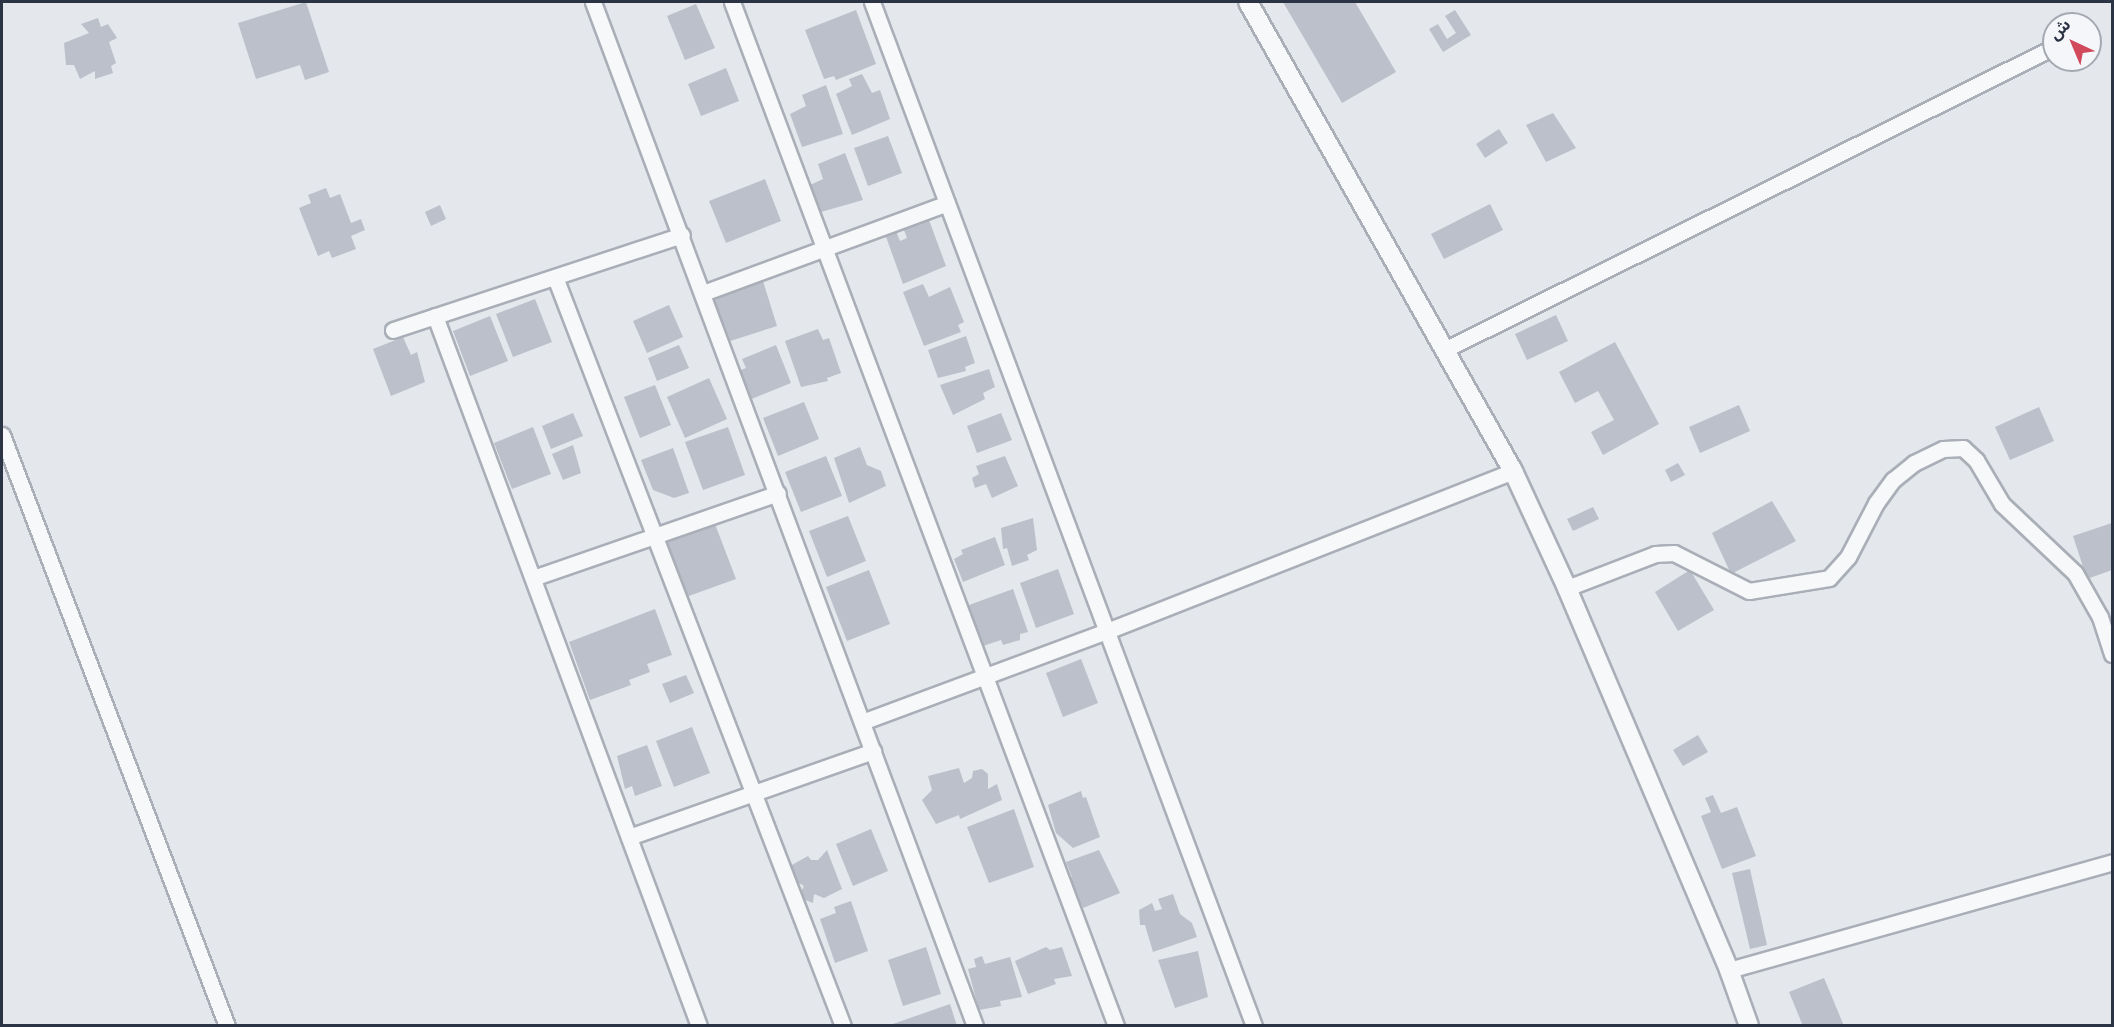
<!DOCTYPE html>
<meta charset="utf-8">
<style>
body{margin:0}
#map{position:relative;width:2114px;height:1027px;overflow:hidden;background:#e4e7ec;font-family:Overpass,"Noto Sans Arabic",sans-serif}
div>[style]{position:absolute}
.building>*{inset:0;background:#bbc0ca}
.roads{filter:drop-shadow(2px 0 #a9aeb7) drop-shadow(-2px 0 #a9aeb7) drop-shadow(0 2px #a9aeb7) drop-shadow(0 -2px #a9aeb7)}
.minor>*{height:15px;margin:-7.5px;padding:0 7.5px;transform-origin:7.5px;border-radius:7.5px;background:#f7f8fa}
.tertiary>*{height:18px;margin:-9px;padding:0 9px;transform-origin:9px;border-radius:9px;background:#f7f8fa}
span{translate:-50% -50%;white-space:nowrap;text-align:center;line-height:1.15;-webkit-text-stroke:4.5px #f4f6f9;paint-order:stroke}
.frame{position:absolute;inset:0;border:3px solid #2b3445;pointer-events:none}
.north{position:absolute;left:2042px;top:12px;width:60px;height:60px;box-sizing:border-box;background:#f4f6f9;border:2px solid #a4a8b1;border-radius:50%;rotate:316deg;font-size:16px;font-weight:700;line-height:24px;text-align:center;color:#2b3445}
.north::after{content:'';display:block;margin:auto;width:21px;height:27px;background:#d1495b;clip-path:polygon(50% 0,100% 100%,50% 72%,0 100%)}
</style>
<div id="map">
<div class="building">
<div style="clip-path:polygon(306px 2px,329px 72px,305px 80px,300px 65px,256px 79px,238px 23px)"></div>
<div style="clip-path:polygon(1283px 2px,1355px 2px,1396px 72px,1342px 103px)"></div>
<div style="clip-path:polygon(696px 4px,715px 48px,685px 60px,667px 16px)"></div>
<div style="clip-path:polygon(856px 10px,876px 64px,836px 80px,834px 76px,824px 79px,805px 30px)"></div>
<div style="clip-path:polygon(1455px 10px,1471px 35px,1443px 52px,1429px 29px,1438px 24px,1447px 39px,1456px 33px,1445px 16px)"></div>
<div style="clip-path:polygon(98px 18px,101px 27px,108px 24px,117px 38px,109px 42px,116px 63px,111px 66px,113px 73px,95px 79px,95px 71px,80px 79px,74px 65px,66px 65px,64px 43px,89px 33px,81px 24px)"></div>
<div style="clip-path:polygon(726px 68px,739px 101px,701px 116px,688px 84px)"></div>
<div style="clip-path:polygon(862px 74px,872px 93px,880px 90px,890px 119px,852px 135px,836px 94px,852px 86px,849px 79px)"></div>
<div style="clip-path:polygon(826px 85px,843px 134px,802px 147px,790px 114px,806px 106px,802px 95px)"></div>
<div style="clip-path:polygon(1553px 113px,1576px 148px,1546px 162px,1526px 125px)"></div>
<div style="clip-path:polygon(1499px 129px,1508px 143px,1485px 158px,1476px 144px)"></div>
<div style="clip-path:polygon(888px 136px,902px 173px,868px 186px,854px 148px)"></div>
<div style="clip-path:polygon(845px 153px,863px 200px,821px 212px,810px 185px,823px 179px,818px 164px)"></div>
<div style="clip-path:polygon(765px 179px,781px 221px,726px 243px,709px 201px)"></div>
<div style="clip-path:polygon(326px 188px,330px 198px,340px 194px,351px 223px,361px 219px,365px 230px,351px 236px,356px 249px,332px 258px,329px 251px,318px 256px,299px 208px,311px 203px,308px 195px)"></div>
<div style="clip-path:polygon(1490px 204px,1503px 230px,1444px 259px,1431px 234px)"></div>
<div style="clip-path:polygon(440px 205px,446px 219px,431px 226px,425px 212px)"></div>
<div style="clip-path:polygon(929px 220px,946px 266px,903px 284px,885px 234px,896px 231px,900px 241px,907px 238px,904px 230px)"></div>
<div style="clip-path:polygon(762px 278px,777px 326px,727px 342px,712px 295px)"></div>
<div style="clip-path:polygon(923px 284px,929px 297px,950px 287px,964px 322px,958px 325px,961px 332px,924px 346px,903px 292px)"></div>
<div style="clip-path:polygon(535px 299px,552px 342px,513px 357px,496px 314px)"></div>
<div style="clip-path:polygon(669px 305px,683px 337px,647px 353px,633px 321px)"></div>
<div style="clip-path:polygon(1556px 315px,1568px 341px,1527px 360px,1515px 334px)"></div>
<div style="clip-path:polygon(490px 316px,508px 361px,470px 376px,453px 331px)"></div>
<div style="clip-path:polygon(818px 329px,823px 340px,829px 338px,841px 373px,827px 378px,828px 381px,801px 387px,785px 341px)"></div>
<div style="clip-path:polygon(966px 336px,975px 363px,965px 367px,966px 371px,938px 378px,928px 350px)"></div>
<div style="clip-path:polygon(403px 337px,411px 355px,417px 352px,425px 382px,391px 396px,373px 349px)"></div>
<div style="clip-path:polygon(1615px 342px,1659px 424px,1603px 455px,1591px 432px,1614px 420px,1598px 391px,1575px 403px,1559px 372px)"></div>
<div style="clip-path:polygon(679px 345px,689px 368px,657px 381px,648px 358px)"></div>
<div style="clip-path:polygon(776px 345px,791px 383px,749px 400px,738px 371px,746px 368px,742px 359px)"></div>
<div style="clip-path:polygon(989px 369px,995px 387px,983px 393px,985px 399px,953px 415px,940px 385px)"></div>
<div style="clip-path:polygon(709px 378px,727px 419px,685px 438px,667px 397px)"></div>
<div style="clip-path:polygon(655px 385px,671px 425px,640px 438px,624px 397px)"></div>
<div style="clip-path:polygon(804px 402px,819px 439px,778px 456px,763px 418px)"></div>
<div style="clip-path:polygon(1739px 405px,1750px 431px,1700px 453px,1689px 427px)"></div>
<div style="clip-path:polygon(2039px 407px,2054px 441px,2010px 460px,1995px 427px)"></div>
<div style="clip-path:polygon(573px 413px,583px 436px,551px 449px,542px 426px)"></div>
<div style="clip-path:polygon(1001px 413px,1012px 440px,977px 453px,967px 426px)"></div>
<div style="clip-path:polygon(533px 427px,551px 474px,512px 489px,494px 443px)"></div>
<div style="clip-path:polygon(728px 427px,745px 475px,703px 490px,685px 442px)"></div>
<div style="clip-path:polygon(573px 445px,581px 473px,563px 480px,552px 454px)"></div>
<div style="clip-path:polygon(860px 447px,867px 465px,881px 471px,886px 486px,849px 503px,834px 458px)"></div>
<div style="clip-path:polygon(673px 448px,689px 493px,674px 498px,653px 490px,641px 460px)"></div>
<div style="clip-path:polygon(826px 456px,842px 496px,801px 512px,785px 472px)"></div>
<div style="clip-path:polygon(1005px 456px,1018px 486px,992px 498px,986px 484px,975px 488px,972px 478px,979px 474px,976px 466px)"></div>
<div style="clip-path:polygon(1678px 463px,1685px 475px,1671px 482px,1665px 470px)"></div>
<div style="clip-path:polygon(1772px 501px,1796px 541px,1731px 574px,1712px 533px)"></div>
<div style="clip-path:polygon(1593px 507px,1599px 519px,1573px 531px,1567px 519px)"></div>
<div style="clip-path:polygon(848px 516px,866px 561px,827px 577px,809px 531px)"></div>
<div style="clip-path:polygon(1033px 518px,1037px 550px,1027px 555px,1029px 560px,1012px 566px,1007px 548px,1003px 549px,1001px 528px)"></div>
<div style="clip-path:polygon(2112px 523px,2112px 570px,2087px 579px,2073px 536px)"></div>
<div style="clip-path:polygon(715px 524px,736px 579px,686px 597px,666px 542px)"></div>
<div style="clip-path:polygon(995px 537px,1005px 565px,963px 582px,954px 559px,963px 554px,961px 550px)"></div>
<div style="clip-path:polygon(1058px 569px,1074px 614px,1036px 628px,1020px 583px)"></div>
<div style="clip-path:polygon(869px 570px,890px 624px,847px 641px,826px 587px)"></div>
<div style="clip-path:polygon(1690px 570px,1714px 610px,1678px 631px,1655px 592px)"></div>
<div style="clip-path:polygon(1013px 589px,1028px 632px,1020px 634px,1020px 640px,1003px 645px,1001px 640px,983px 646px,969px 605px)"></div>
<div style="clip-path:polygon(655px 609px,672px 655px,647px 664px,650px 672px,629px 680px,631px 685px,590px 700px,569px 642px)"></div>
<div style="clip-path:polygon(1081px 659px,1098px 703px,1063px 717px,1046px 673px)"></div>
<div style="clip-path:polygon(686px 675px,694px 693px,670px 703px,662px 684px)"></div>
<div style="clip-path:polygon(692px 727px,710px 773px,674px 787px,656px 741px)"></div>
<div style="clip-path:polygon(1698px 735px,1708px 752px,1683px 766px,1673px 750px)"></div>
<div style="clip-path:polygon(647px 745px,662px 786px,635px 796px,632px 786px,625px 789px,617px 756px)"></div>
<div style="clip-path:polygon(959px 768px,964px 783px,972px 778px,973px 771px,982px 769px,988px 774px,988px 789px,997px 784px,1002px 800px,960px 819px,959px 815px,936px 824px,922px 800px,932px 790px,928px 776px)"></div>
<div style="clip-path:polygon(1081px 791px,1083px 798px,1086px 797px,1100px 837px,1073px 848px,1056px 833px,1048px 805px)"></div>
<div style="clip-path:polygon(1713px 795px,1721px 813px,1737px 807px,1756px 856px,1722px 869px,1701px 816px,1711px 812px,1705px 798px)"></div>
<div style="clip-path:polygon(1014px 809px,1034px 867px,989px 883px,967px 827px)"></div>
<div style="clip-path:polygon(871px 829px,888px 871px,853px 886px,836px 844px)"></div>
<div style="clip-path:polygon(827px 850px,842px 889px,824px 898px,814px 894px,813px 903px,798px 897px,804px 886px,792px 879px,790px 866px,808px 856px,811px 860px,818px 860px)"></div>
<div style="clip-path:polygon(1099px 850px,1120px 893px,1083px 908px,1074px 887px,1068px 887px,1066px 880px,1072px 877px,1066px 862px)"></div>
<div style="clip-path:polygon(1750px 869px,1767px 945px,1750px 949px,1732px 873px)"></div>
<div style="clip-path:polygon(1173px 894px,1180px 914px,1192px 923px,1197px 937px,1153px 952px,1145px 925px,1140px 925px,1139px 910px,1152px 903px,1155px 911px,1162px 909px,1158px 899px)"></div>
<div style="clip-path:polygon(851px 901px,868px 951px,835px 963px,820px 919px,836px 913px,834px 907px)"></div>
<div style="clip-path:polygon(926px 947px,941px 994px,903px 1006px,888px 960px)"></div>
<div style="clip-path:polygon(1046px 947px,1050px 950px,1062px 947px,1072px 976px,1054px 979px,1056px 984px,1028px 994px,1015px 961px)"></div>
<div style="clip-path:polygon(1198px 951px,1208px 997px,1175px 1008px,1158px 960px)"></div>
<div style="clip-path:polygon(982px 956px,985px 964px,1010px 957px,1022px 997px,1000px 1001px,1001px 1006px,979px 1010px,968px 969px,976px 967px,974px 959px)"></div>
<div style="clip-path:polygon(1824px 978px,1844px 1026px,1803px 1026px,1789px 992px)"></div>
<div style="clip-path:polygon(950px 1004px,957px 1026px,890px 1026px,890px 1025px)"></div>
</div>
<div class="roads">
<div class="minor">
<div style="left:593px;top:2px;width:1093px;rotate:69.54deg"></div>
<div style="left:732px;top:2px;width:1094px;rotate:69.44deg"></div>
<div style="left:872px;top:2px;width:1093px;rotate:69.54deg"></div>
<div style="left:555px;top:277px;width:802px;rotate:68.97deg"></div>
<div style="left:703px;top:293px;width:260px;rotate:-20.2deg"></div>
<div style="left:435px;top:316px;width:757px;rotate:69.6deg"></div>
<div style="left:393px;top:330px;width:304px;rotate:-18.2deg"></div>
<div style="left:1446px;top:349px;width:679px;rotate:-26.41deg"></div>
<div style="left:2px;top:435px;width:632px;rotate:69.16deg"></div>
<div style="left:533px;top:578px;width:259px;rotate:-19.1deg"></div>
<div style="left:1567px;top:588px;width:94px;rotate:-21.1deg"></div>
<div style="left:1655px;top:554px;width:19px;rotate:-3deg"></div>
<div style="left:1674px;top:553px;width:84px;rotate:26.9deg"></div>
<div style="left:1749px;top:591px;width:81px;rotate:-9.2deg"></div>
<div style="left:1829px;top:578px;width:28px;rotate:-48deg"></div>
<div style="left:1848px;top:557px;width:61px;rotate:-62.6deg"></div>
<div style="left:1876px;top:503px;width:29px;rotate:-54deg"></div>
<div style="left:1893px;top:480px;width:27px;rotate:-39deg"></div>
<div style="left:1914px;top:463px;width:32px;rotate:-26deg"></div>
<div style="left:1943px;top:449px;width:20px;rotate:-3deg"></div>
<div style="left:1963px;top:448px;width:18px;rotate:43deg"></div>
<div style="left:1976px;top:460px;width:51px;rotate:59.4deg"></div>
<div style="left:2002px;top:504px;width:100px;rotate:43.4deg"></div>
<div style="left:2075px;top:573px;width:51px;rotate:60.4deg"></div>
<div style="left:2100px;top:617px;width:39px;rotate:72deg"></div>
<div style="left:862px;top:722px;width:261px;rotate:-20.4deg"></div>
<div style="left:1107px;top:631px;width:436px;rotate:-21.5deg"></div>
<div style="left:629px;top:837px;width:259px;rotate:-19.4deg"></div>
<div style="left:1729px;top:970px;width:398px;rotate:-15.7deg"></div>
</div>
<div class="tertiary">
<div style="left:1248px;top:2px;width:539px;rotate:60.53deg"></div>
<div style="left:1513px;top:471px;width:129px;rotate:65.2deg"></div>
<div style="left:1567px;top:588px;width:415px;rotate:67deg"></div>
<div style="left:1729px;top:970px;width:59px;rotate:70.3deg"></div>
</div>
</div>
<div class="frame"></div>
<div class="north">ش</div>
</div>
